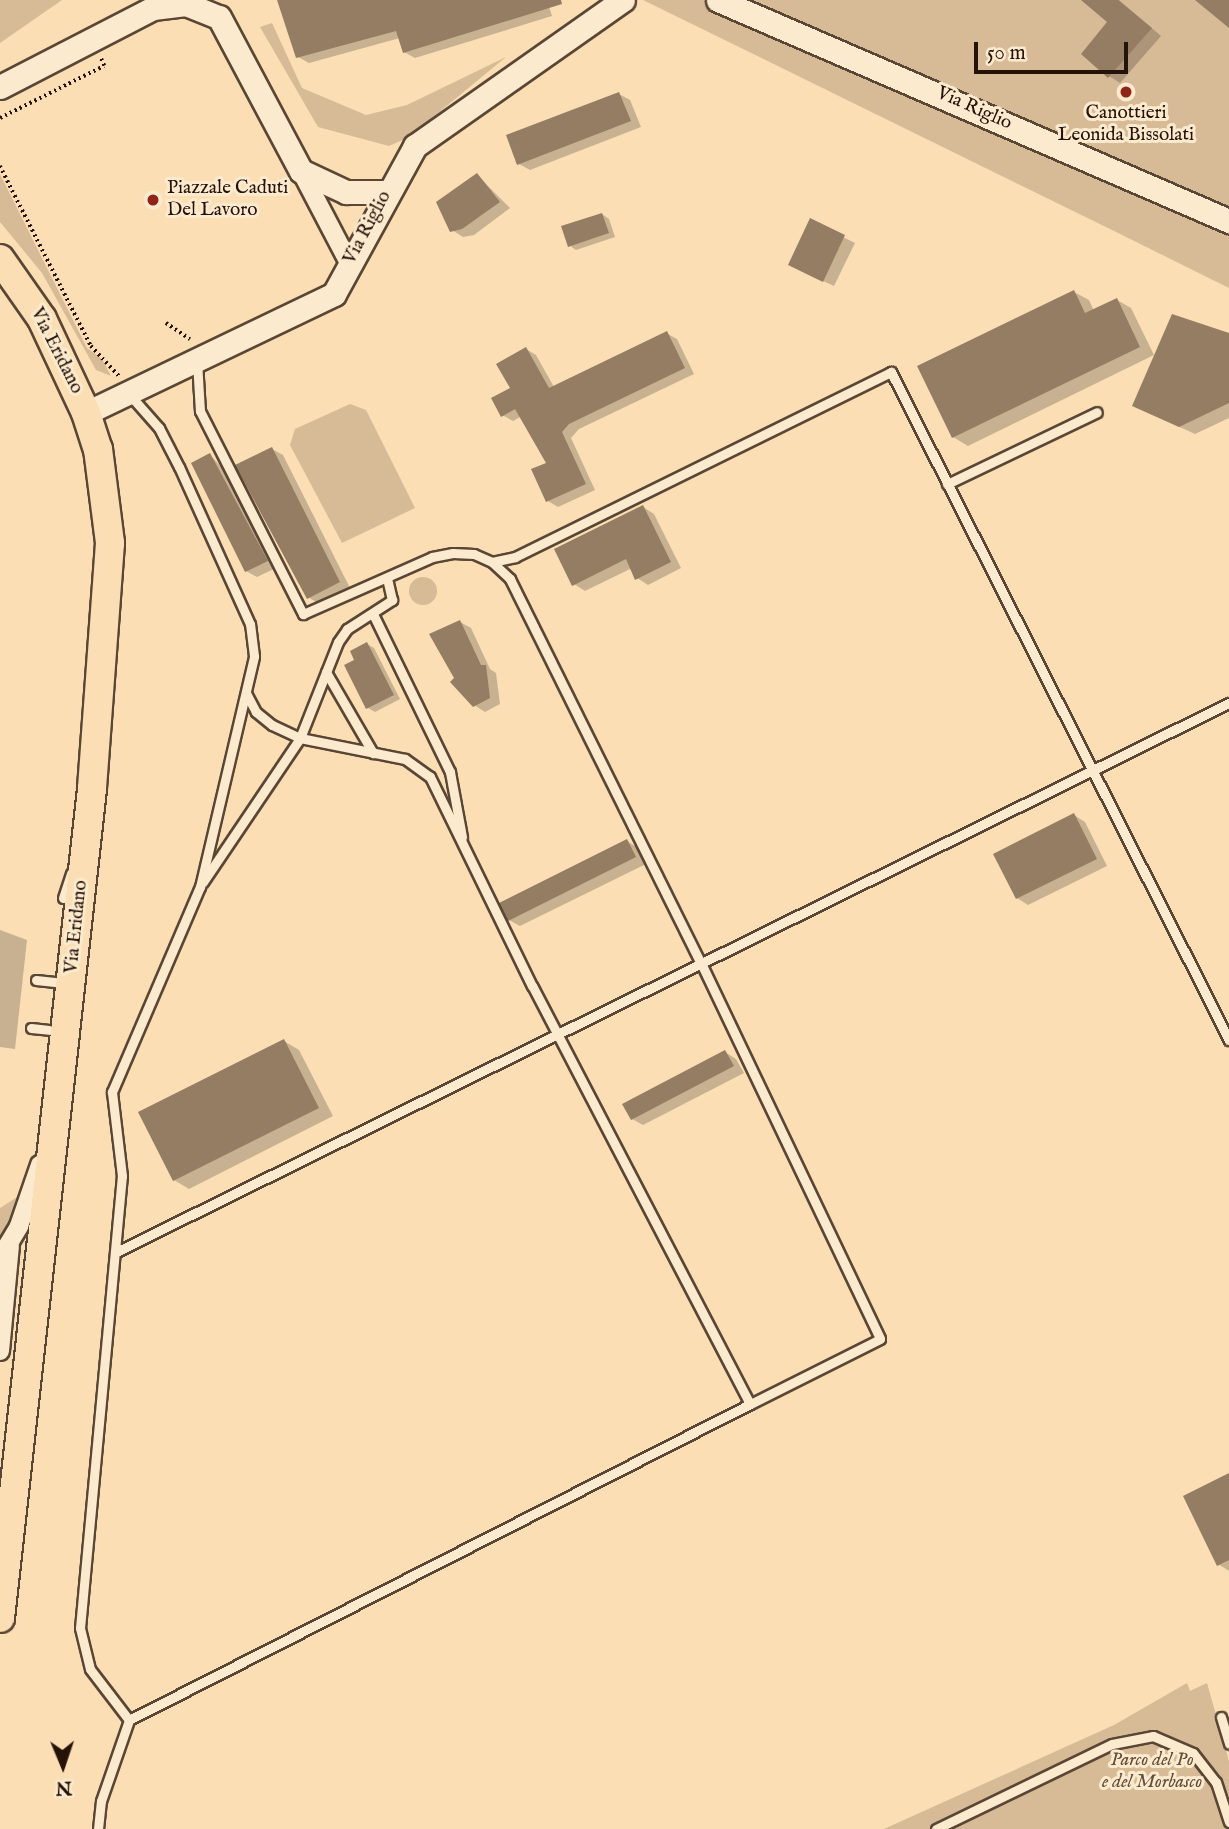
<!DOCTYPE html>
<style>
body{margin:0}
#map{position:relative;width:1229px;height:1829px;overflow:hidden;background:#fbdeb4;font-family:"IM FELL English",serif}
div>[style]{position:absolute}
.green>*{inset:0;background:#d7bb97}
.round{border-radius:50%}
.shadow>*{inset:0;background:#0003}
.building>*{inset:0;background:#947d62}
.path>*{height:3.5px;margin-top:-1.75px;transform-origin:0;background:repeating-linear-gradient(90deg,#251309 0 2px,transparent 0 5.5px)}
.roads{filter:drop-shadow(2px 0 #5a4634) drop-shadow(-2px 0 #5a4634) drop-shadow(0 2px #5a4634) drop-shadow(0 -2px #5a4634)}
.service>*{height:9px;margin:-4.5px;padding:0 4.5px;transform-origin:4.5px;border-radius:4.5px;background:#fceace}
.minor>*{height:18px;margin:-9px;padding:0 9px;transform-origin:9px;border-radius:9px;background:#fceace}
.tertiary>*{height:23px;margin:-11.5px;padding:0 11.5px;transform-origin:11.5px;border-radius:11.5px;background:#fceace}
.primary>*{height:28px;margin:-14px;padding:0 14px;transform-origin:14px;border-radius:14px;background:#fbdeb4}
.dots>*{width:19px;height:19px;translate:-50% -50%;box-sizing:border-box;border:4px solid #fceace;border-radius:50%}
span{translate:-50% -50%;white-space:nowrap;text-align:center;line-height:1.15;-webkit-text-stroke:6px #fceace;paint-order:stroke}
.street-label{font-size:19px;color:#251309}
.poi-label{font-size:19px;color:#251309}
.left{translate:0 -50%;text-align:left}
.park-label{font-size:19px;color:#634e3b;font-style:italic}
.north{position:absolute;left:28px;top:1731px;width:70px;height:70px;-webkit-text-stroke:5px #fceace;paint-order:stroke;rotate:178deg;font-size:19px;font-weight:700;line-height:28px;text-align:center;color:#251309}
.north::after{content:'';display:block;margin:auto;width:24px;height:32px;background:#251309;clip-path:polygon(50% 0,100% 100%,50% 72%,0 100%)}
.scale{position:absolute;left:974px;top:42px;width:154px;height:32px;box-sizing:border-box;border:4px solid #251309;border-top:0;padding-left:9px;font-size:21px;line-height:24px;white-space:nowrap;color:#251309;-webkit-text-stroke:5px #fceace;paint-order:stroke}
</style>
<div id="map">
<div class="green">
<div style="clip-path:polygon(0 0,62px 0,0 43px)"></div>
<div style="clip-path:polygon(643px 0,1229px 0,1229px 288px,1112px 230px)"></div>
<div style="clip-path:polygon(272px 23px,302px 88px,366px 115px,407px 105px,506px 57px,409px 137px,389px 146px,318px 127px,260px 27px)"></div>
<div style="clip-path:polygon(0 174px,87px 348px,102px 359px,111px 376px,96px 370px,42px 273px,0 222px)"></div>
<div style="clip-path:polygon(350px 404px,366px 410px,415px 508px,342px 543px,290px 445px,295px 429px)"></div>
<div class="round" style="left:409px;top:577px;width:28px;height:28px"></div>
<div style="clip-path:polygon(22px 1194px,0 1349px,0 1208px)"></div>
<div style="clip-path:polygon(1187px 1683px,1190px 1691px,1207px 1683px,1229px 1761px,1229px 1829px,884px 1829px,1114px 1725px)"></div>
</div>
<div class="shadow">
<div style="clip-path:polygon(280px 0,547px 0,552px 16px,415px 58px,404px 52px,400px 38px,309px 63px,298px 57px)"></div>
<div style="clip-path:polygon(1084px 0,1119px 0,1161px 36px,1120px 83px,1109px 76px,1110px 22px)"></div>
<div style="clip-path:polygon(619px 94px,630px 100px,641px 127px,530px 170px,519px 164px)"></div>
<div style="clip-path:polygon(477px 175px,510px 208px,474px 235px,463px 237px,452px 230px)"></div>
<div style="clip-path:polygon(602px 214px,609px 219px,615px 237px,576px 250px,569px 245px)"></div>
<div style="clip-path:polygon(811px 221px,855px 243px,834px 286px,801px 271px)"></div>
<div style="clip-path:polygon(1074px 292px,1089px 300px,1094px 311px,1117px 300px,1131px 308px,1154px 355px,968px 446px,953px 437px)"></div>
<div style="clip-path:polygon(666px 333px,677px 339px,694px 374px,579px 429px,571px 438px,595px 490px,558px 507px,548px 501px,548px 464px,522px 416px,513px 421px,502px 415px,526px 349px,536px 355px,554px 387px)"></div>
<div style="clip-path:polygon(1229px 335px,1229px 418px,1195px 434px,1149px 413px)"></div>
<div style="clip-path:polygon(272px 449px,283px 455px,350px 588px,319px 604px,308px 597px)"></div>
<div style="clip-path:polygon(210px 455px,234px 480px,278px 567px,257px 577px,246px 571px)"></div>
<div style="clip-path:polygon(643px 507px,654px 514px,681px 568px,648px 585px,637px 578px,632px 568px,585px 591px,574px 584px)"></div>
<div style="clip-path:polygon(460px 622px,471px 628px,490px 669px,496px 673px,500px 704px,485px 712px,474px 705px,456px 679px)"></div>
<div style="clip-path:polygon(367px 644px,374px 648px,400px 699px,375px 712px,368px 708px,357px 661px)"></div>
<div style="clip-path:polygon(1074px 815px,1085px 822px,1107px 866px,1028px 905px,1017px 898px)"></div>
<div style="clip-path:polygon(627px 841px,638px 848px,646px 864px,520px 926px,509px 920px)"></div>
<div style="clip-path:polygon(0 930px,27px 940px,15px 1049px,0 1047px)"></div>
<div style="clip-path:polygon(284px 1041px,299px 1050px,333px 1116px,189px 1189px,174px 1180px)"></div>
<div style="clip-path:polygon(725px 1052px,736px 1059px,744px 1073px,643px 1125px,632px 1119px)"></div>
<div style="clip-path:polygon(1229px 1475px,1229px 1571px,1218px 1564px)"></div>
</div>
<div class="building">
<div style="clip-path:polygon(277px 0,561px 0,562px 4px,403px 53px,396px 31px,296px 58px)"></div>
<div style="clip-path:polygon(1081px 0,1118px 0,1152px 28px,1108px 78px,1081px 54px,1107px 22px)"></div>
<div style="clip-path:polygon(1195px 0,1229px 0,1229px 28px)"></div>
<div style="clip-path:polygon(619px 92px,631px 121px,517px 165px,506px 135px)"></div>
<div style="clip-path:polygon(477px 173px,500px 202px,462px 229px,450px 232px,436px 202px)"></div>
<div style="clip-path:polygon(602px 213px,609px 233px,568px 247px,561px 226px)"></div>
<div style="clip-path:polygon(810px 218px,845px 235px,823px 282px,788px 265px)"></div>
<div style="clip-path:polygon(1074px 290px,1085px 313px,1117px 298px,1140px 347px,952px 438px,917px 366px)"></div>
<div style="clip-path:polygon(1172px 314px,1229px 333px,1229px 403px,1179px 427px,1132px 406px)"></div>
<div style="clip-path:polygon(667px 331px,685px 368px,569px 424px,562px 432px,586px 484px,546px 502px,531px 469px,546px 463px,515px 409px,501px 417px,491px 398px,510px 388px,496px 364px,526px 347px,549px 388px)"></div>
<div style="clip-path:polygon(272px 447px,340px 582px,307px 599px,235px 465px)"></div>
<div style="clip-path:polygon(210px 453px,268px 561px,245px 572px,191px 463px)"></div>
<div style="clip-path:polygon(643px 505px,671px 562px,635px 580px,626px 559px,572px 586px,554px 549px)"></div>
<div style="clip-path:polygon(460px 620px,481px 665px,486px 665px,490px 698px,473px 707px,450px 682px,454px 678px,429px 634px)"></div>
<div style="clip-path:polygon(367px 642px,394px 695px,366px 709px,344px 665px,354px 660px,350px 651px)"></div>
<div style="clip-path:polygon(1074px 813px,1097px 859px,1016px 899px,993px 854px)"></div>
<div style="clip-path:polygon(627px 839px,636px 857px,508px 921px,499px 903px)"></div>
<div style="clip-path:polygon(284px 1039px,319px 1108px,173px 1181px,138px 1112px)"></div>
<div style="clip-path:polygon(725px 1050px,734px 1066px,631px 1120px,622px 1104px)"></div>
<div style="clip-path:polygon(1229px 1473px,1229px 1560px,1217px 1566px,1183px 1496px)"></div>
</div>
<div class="path">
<div style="left:0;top:118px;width:116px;rotate:-26.6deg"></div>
<div style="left:104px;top:66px;width:10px;rotate:-114deg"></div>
<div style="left:0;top:166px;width:202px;rotate:63.2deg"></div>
<div style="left:91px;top:346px;width:41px;rotate:47deg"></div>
<div style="left:166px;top:323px;width:29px;rotate:34deg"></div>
</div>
<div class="roads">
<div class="service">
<div style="left:197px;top:361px;width:50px;rotate:86.6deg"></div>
<div style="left:200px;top:411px;width:228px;rotate:63.1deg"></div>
<div style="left:303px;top:614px;width:141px;rotate:-23.8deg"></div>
<div style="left:432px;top:557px;width:21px;rotate:-11deg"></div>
<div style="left:453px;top:553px;width:21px;rotate:3deg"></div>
<div style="left:474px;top:554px;width:20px;rotate:24deg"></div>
<div style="left:492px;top:562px;width:25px;rotate:43deg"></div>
<div style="left:510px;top:579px;width:429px;rotate:63.6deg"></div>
<div style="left:701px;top:963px;width:416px;rotate:64.5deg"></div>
<div style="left:880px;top:1339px;width:145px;rotate:153.4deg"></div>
<div style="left:750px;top:1404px;width:471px;rotate:-117.5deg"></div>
<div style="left:532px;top:986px;width:233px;rotate:-116deg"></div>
<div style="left:430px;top:777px;width:31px;rotate:-144deg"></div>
<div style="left:405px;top:759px;width:107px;rotate:-168.7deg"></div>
<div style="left:300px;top:738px;width:31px;rotate:-155deg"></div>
<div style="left:272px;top:725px;width:21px;rotate:-141deg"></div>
<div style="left:256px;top:712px;width:21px;rotate:-118deg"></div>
<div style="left:947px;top:484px;width:166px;rotate:-25.6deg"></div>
<div style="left:492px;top:562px;width:24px;rotate:-12deg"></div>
<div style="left:515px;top:557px;width:419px;rotate:-26.2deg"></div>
<div style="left:891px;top:372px;width:749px;rotate:63.16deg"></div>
<div style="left:373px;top:614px;width:176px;rotate:64deg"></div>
<div style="left:450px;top:772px;width:66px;rotate:79.5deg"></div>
<div style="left:326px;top:672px;width:94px;rotate:59.9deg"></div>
<div style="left:203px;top:882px;width:174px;rotate:-56deg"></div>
<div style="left:300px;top:738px;width:103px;rotate:-68.4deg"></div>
<div style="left:338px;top:642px;width:16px;rotate:-55deg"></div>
<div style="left:347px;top:629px;width:54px;rotate:-32.8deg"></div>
<div style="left:392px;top:600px;width:23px;rotate:-103deg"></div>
<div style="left:63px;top:898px;width:26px;rotate:-72deg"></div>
<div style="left:36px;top:980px;width:19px;rotate:6deg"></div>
<div style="left:31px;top:1028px;width:18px;rotate:6deg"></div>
<div style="left:116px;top:1252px;width:1241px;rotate:-26.26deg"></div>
<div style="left:1221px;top:1717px;width:28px;rotate:73deg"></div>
<div style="left:129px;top:1720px;width:697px;rotate:-26.97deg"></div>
<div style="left:98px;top:1829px;width:28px;rotate:-84deg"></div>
<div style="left:101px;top:1801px;width:86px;rotate:-70.9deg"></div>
<div style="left:129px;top:1720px;width:64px;rotate:-127.4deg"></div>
<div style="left:90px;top:1669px;width:42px;rotate:-103.7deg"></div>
<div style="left:80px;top:1628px;width:454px;rotate:-84.7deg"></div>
<div style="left:122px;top:1176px;width:85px;rotate:-96.8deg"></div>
<div style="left:112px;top:1092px;width:223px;rotate:-66.8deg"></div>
<div style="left:200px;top:887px;width:237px;rotate:-76.8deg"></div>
<div style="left:254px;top:656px;width:32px;rotate:-97deg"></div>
<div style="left:250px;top:624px;width:172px;rotate:-114.3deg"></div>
<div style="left:179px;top:467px;width:44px;rotate:-117.1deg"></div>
<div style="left:159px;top:428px;width:45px;rotate:-131.4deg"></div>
<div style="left:936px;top:1829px;width:195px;rotate:-25.8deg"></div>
<div style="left:1112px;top:1744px;width:42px;rotate:-11deg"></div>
<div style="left:1153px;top:1736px;width:43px;rotate:23deg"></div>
<div style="left:1193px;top:1753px;width:37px;rotate:52deg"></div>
<div style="left:1216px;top:1782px;width:42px;rotate:72deg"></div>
</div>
<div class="minor">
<div style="left:301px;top:171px;width:104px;rotate:62.4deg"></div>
<div style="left:0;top:1258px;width:37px;rotate:-59deg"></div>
<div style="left:19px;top:1226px;width:65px;rotate:-71deg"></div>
<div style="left:0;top:1351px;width:105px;rotate:-84.6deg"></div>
</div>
<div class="tertiary">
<div style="left:718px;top:0;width:557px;rotate:23.39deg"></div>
<div style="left:0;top:87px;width:172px;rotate:-27.3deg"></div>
<div style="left:153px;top:8px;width:33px;rotate:-7deg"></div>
<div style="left:186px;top:4px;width:35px;rotate:22deg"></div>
<div style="left:219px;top:17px;width:174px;rotate:62deg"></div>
<div style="left:301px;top:171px;width:50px;rotate:25deg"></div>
<div style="left:346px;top:192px;width:40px"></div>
<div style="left:86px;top:413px;width:275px;rotate:-25.6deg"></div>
<div style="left:334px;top:294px;width:169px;rotate:-61.3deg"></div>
<div style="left:415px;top:146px;width:254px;rotate:-35.1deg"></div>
</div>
<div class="primary">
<div style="left:0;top:259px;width:73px;rotate:55deg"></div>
<div style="left:42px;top:319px;width:104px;rotate:64.9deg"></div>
<div style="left:86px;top:413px;width:38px;rotate:72deg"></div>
<div style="left:98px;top:449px;width:95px;rotate:82.7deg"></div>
<div style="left:110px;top:543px;width:247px;rotate:94.2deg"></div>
<div style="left:92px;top:789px;width:834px;rotate:96.33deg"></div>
</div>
</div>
<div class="dots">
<div style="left:1126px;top:92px;background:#8f2418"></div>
<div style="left:153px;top:200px;background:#8f2418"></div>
</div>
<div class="street-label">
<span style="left:974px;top:109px;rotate:24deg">Via Riglio</span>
<span style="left:368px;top:228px;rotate:-62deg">Via Riglio</span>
<span style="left:56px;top:351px;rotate:63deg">Via Eridano</span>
<span style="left:77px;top:927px;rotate:-84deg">Via Eridano</span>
</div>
<div class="poi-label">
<span style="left:1126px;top:125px">Canottieri<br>Leonida Bissolati</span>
<span class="left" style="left:167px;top:200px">Piazzale Caduti<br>Del Lavoro</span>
</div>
<div class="park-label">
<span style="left:1152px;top:1772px">Parco del Po<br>e del Morbasco</span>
</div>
<div class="north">N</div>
<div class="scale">50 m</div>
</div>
